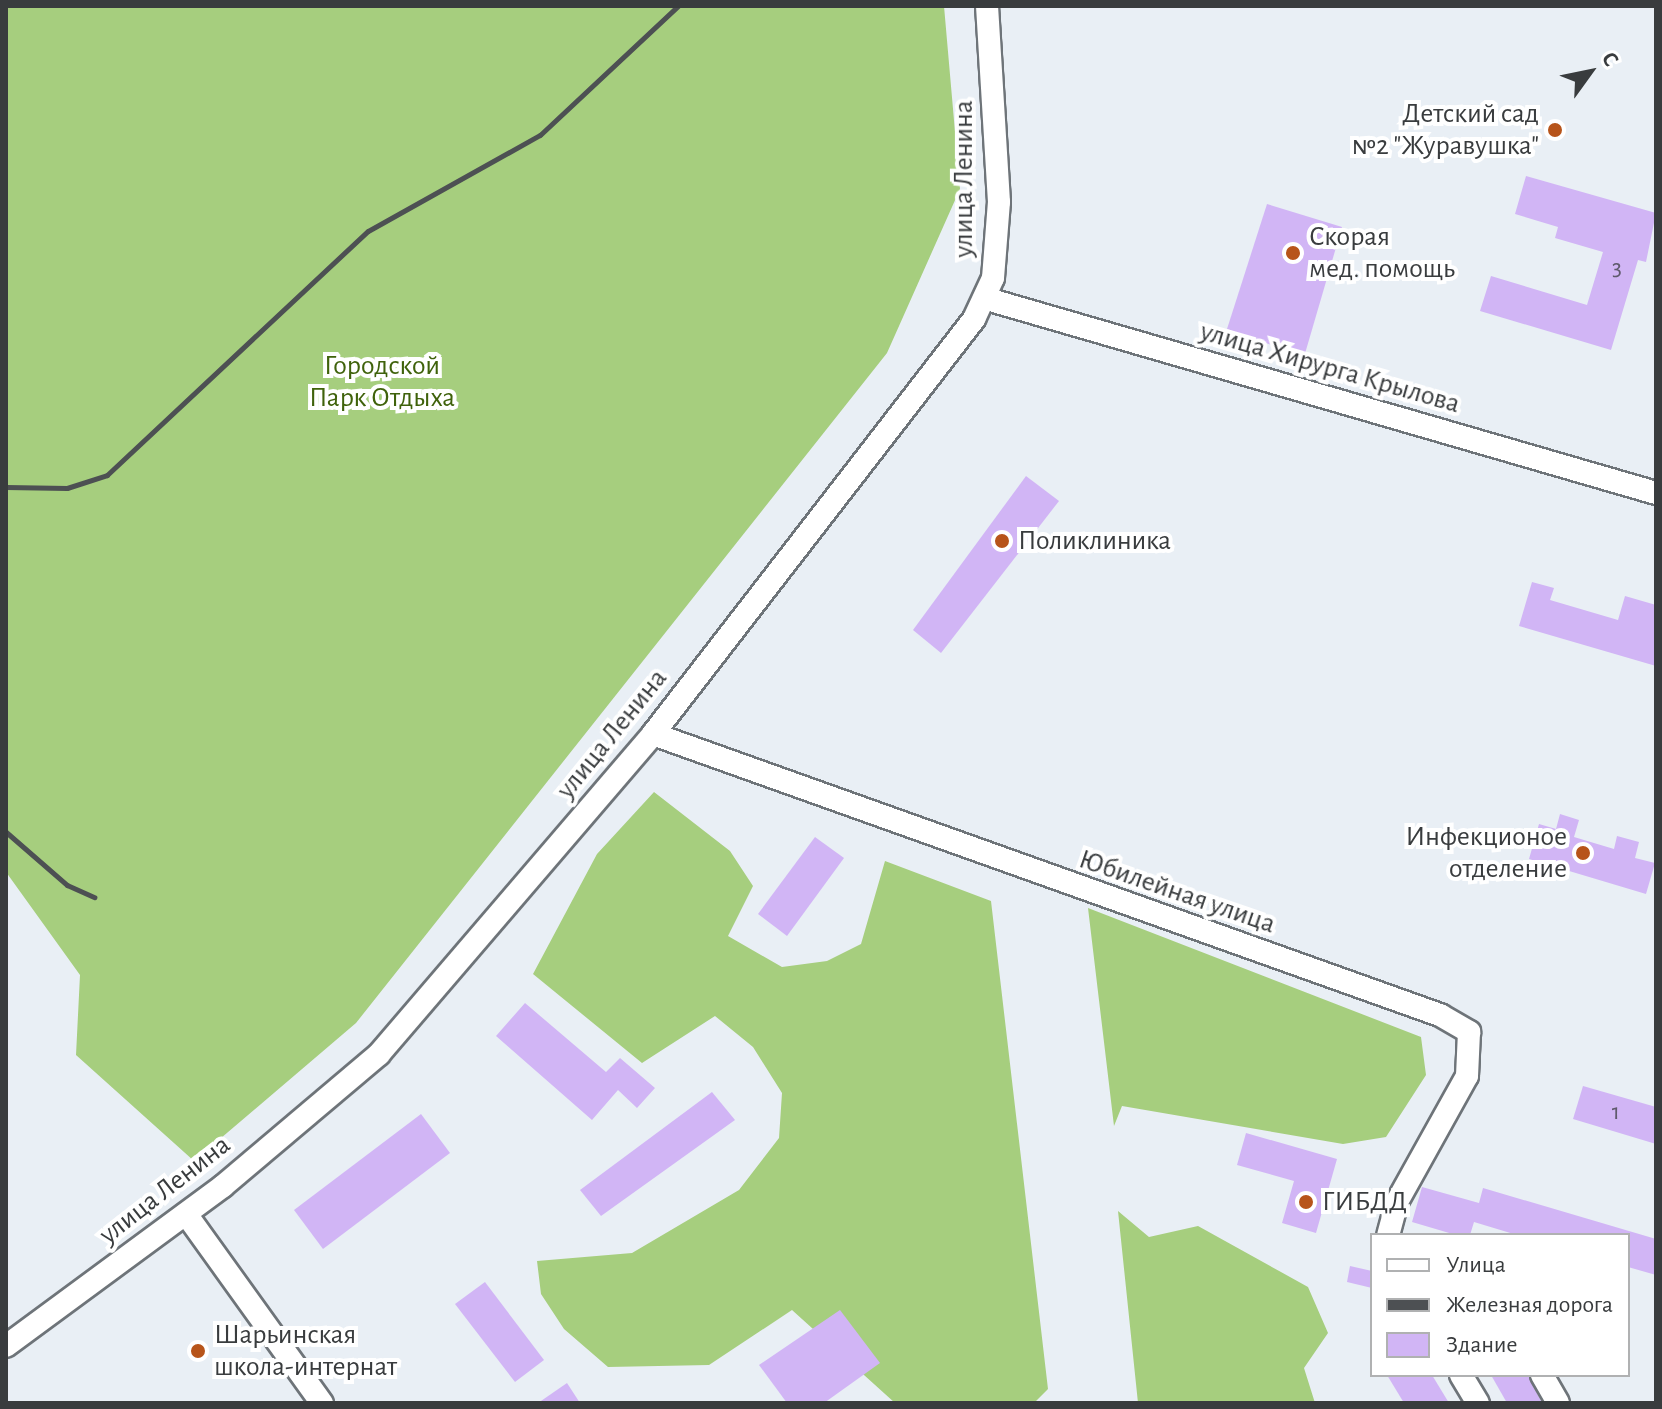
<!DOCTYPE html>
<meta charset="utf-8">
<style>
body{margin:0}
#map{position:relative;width:1662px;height:1409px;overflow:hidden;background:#e9eff5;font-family:"Alegreya Sans",sans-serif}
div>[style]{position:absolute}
.forest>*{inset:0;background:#a6ce7e}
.building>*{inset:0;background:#d1b5f5}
.roads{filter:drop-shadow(2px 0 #6e7479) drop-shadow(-2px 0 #6e7479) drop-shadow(0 2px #6e7479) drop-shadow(0 -2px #6e7479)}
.minor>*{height:22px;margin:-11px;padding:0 11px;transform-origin:11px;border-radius:11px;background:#fff}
.rail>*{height:5px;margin:-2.5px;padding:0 2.5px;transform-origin:2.5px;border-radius:2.5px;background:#4d5053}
.dots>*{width:22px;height:22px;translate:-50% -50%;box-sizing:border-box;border:4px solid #fff;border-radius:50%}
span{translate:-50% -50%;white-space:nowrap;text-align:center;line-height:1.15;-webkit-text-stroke:8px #fff;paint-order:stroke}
.number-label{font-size:24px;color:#5f5a6c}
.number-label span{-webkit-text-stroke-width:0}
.poi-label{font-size:28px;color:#393c3e}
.right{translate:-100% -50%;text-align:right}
.left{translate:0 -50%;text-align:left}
.street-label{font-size:28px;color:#393c3e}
.park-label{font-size:28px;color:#3f620b}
.frame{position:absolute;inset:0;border:8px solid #393c3e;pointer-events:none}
.legend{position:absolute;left:1370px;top:1233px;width:260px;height:144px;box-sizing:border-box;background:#fff;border:2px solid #b0b1b2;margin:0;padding:10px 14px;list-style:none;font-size:24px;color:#393c3e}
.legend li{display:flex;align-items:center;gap:16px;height:40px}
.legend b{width:40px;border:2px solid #b0b1b2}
.north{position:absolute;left:1550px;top:32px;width:80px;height:80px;-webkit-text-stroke:6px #fff;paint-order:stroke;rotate:57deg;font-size:22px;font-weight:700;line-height:32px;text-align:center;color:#393c3e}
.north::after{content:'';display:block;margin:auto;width:28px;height:36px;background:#393c3e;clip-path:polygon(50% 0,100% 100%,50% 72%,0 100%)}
</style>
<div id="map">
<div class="forest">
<div style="clip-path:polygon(6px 6px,944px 6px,960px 189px,887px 353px,356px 1023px,194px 1161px,76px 1055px,80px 975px,6px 872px)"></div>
<div style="clip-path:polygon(654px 792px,730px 851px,753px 886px,728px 936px,782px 967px,827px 961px,861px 944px,885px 861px,991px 901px,1048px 1389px,1034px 1403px,895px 1403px,792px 1310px,709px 1365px,608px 1367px,564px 1329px,541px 1294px,537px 1261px,632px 1253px,739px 1190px,779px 1138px,782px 1093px,753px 1047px,715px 1016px,642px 1063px,533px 974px,597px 854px)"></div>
<div style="clip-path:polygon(1088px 908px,1421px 1037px,1426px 1075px,1386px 1137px,1343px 1144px,1122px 1106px,1114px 1126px)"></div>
<div style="clip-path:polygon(1118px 1211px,1149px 1237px,1198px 1226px,1308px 1287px,1328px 1333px,1304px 1368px,1315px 1403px,1138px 1403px)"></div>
</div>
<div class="building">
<div style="clip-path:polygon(1526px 176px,1656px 213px,1646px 262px,1638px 260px,1611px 350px,1480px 311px,1491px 276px,1587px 305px,1603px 252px,1555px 238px,1558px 227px,1515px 214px)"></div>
<div style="clip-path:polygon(1267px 204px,1342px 227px,1304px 357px,1227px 329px)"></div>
<div style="clip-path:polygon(1026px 476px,1059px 501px,941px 653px,913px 630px)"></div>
<div style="clip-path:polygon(1532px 582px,1554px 588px,1550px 600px,1618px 620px,1625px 596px,1656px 605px,1656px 666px,1519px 626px)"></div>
<div style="clip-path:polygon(1560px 814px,1579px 820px,1574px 837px,1614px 849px,1617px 836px,1639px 842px,1635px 858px,1655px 863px,1646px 894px,1529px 859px,1539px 824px,1556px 829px)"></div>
<div style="clip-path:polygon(815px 837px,844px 858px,787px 936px,758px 914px)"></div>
<div style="clip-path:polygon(525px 1003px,606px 1072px,620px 1058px,655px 1088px,637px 1108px,618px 1090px,592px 1120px,496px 1036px)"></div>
<div style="clip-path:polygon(1583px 1086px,1656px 1107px,1656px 1144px,1573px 1119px)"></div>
<div style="clip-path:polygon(712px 1092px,735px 1120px,601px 1216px,580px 1190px)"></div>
<div style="clip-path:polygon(421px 1114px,450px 1153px,323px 1249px,294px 1210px)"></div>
<div style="clip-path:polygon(1246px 1133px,1337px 1159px,1316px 1233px,1282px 1223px,1294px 1181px,1237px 1165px)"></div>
<div style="clip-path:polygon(1422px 1187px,1479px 1203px,1483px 1188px,1656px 1239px,1656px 1275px,1628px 1267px,1628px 1235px,1517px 1235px,1474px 1222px,1470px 1235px,1456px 1235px,1412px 1222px)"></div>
<div style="clip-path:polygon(1350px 1266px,1372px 1271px,1372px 1288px,1347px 1282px)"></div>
<div style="clip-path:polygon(485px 1282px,544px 1360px,515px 1382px,455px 1304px)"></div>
<div style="clip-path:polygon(840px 1310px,880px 1363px,824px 1403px,787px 1403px,759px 1365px)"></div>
<div style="clip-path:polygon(1387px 1375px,1432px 1375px,1449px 1403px,1404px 1403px)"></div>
<div style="clip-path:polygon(1491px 1375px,1528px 1375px,1542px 1403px,1507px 1403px)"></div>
<div style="clip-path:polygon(567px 1383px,580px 1403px,538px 1403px)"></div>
</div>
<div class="roads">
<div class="minor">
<div style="left:987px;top:299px;width:697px;rotate:16.17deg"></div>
<div style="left:653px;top:734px;width:836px;rotate:19.65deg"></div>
<div style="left:1440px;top:1015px;width:34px;rotate:30deg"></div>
<div style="left:1469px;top:1032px;width:44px;rotate:92.6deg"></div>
<div style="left:1467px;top:1076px;width:144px;rotate:119.1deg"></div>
<div style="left:1397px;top:1202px;width:34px;rotate:105deg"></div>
<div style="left:186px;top:1214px;width:233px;rotate:54.3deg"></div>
<div style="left:6px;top:1346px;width:270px;rotate:-36.4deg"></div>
<div style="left:223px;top:1186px;width:204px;rotate:-40.2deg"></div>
<div style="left:379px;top:1054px;width:421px;rotate:-49.4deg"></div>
<div style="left:653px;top:734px;width:525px;rotate:-52.28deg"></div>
<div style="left:974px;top:319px;width:45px;rotate:-65.1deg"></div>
<div style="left:993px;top:278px;width:76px;rotate:-85.5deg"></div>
<div style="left:999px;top:202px;width:196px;rotate:-93.5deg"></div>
<div style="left:1461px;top:1375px;width:33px;rotate:59deg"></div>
<div style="left:1542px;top:1375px;width:32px;rotate:60deg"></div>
</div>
</div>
<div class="rail">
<div style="left:6px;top:487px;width:61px;rotate:0.9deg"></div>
<div style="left:67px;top:488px;width:42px;rotate:-18deg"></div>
<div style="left:107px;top:475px;width:357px;rotate:-43.1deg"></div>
<div style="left:368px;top:231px;width:197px;rotate:-29.2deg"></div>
<div style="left:540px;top:135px;width:189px;rotate:-43.1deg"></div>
<div style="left:6px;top:832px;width:81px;rotate:41deg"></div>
<div style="left:67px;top:885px;width:30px;rotate:24deg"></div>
</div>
<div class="dots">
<div style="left:1555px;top:130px;background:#b7541a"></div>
<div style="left:1293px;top:253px;background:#b7541a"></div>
<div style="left:1002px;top:541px;background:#b7541a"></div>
<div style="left:1583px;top:853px;background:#b7541a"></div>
<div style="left:1306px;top:1202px;background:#b7541a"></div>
<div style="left:198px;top:1351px;background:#b7541a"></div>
</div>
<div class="number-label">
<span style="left:1617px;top:269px">3</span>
<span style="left:1616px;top:1113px">1</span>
</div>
<div class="poi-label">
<span class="right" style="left:1539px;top:130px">Детский сад<br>№2 "Журавушка"</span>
<span class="left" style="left:1309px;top:253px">Скорая<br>мед. помощь</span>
<span class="left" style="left:1018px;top:541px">Поликлиника</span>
<span class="right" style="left:1567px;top:853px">Инфекционое<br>отделение</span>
<span class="left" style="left:1322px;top:1202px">ГИБДД</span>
<span class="left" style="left:214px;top:1351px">Шарьинская<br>школа-интернат</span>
</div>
<div class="street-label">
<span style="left:964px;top:179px;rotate:-90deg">улица Ленина</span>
<span style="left:1330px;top:368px;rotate:16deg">улица Хирурга Крылова</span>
<span style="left:612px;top:734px;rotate:-51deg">улица Ленина</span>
<span style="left:1177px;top:892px;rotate:19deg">Юбилейная улица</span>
<span style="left:165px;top:1190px;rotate:-38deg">улица Ленина</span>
</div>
<div class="park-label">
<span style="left:382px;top:382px">Городской<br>Парк Отдыха</span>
</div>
<div class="frame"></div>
<ul class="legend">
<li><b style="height:10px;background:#fff"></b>Улица</li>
<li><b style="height:10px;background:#4d5053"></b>Железная дорога</li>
<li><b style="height:22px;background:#d1b5f5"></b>Здание</li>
</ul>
<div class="north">С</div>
</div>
